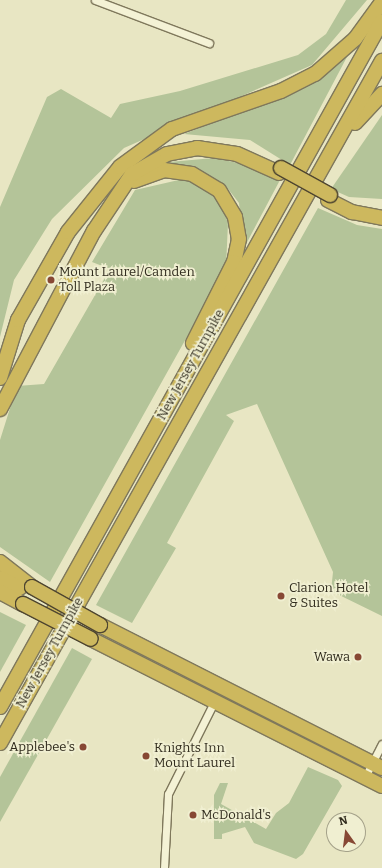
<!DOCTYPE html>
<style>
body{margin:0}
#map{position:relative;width:382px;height:868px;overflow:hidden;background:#e8e6c3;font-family:Bitter,serif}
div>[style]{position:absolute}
.green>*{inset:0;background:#b4c499}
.roads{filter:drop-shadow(1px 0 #7f785c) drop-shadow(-1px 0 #7f785c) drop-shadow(0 1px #7f785c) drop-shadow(0 -1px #7f785c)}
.street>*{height:7px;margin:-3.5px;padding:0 3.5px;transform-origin:3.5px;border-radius:3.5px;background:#f4f2d5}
.highway>*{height:14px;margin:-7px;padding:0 7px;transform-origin:7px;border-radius:7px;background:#cdb85e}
.bridges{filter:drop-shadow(1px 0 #4e4530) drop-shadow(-1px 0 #4e4530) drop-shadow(0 1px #4e4530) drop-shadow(0 -1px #4e4530)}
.highway-bridge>*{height:14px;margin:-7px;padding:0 7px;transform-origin:7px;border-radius:7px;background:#cdb85e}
.dots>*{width:11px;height:11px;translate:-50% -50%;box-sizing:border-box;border:2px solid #f0efd1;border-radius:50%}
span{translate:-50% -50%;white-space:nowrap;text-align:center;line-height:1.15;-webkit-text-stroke:3.5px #f0efd1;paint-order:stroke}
.poi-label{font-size:13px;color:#312c1e}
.left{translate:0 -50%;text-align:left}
.right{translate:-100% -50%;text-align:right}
.street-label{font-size:13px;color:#312c1e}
.north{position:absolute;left:326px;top:812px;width:40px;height:40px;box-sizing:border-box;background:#f0efd1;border:1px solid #a4a189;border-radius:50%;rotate:346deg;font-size:11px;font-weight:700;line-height:16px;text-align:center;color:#312c1e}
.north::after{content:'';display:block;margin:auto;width:14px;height:18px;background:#874834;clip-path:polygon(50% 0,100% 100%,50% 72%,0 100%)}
</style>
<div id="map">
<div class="green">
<div style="clip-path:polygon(346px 0,367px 0,312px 65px,124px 148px,52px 219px,14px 280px,0 337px,0 207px,47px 97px,61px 89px,111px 118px,120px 104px,180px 91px,298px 55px,326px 34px)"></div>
<div style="clip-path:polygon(348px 55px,290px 165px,250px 140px,184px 134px,291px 92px)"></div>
<div style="clip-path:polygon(382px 115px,382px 199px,349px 197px,331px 189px)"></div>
<div style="clip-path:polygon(214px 158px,248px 165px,280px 180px,244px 248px,239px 203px,225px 185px,199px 170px,169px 162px)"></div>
<div style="clip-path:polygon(183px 179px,218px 193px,228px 223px,226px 267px,50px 582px,0 547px,0 440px,17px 386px,44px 384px,110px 269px,92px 262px,135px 190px)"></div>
<div style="clip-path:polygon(318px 208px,357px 225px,382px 229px,382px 616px,331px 591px,333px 572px,257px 404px,226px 415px,234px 421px,167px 543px,176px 548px,132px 623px,96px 605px)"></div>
<div style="clip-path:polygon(0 612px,26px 625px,0 672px)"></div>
<div style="clip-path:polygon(72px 648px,92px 659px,0 822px,0 777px)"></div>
<div style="clip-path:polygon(308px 767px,338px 780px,342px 786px,303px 854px,296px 859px,254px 843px,245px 827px,222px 834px,222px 839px,214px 839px,214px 795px,220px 783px,228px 783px,221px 804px,266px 829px,276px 813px,289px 803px)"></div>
</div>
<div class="roads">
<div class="street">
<div style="left:95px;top:0;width:122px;rotate:20.7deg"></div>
<div style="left:365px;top:777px;width:37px;rotate:-63deg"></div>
<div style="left:164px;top:868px;width:74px;rotate:-86.9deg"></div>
<div style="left:168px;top:794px;width:105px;rotate:-63.4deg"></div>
</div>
<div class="highway">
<div style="left:355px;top:123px;width:40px;rotate:-47deg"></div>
<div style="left:134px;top:181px;width:32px;rotate:-20deg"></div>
<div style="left:164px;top:170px;width:28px;rotate:8deg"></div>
<div style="left:192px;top:174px;width:31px;rotate:31deg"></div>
<div style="left:219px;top:190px;width:31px;rotate:59deg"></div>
<div style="left:235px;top:217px;width:22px;rotate:80deg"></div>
<div style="left:239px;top:239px;width:24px;rotate:102deg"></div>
<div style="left:234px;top:262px;width:91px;rotate:116.8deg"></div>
<div style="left:328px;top:200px;width:27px;rotate:27deg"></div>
<div style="left:352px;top:212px;width:31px;rotate:11deg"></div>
<div style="left:0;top:378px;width:61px;rotate:-72.8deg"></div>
<div style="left:18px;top:320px;width:101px;rotate:-60.4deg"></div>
<div style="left:68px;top:232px;width:83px;rotate:-51.3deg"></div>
<div style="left:120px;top:167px;width:64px;rotate:-36.2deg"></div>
<div style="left:172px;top:129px;width:115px;rotate:-19.2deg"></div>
<div style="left:281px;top:91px;width:38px;rotate:-27deg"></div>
<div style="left:315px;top:74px;width:53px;rotate:-41.2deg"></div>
<div style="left:355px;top:39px;width:46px;rotate:-53.9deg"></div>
<div style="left:0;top:409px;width:201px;rotate:-62.2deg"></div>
<div style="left:94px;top:231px;width:69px;rotate:-56.3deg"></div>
<div style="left:132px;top:174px;width:40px;rotate:-29.7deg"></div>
<div style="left:167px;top:154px;width:31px;rotate:-11deg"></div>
<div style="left:197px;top:148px;width:40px;rotate:8.5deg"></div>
<div style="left:237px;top:154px;width:46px;rotate:24.3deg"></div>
<div style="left:0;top:562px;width:41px;rotate:38deg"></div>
<div style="left:0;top:578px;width:22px;rotate:27deg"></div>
<div style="left:0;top:592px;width:26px;rotate:28deg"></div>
<div style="left:100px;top:625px;width:316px;rotate:26.9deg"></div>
<div style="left:91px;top:639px;width:326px;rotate:26.8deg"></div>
<div style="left:0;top:707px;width:785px;rotate:-60.89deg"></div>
<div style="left:0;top:743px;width:782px;rotate:-60.75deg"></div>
</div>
</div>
<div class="bridges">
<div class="highway-bridge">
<div style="left:281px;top:168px;width:56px;rotate:28.9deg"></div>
<div style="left:32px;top:587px;width:78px;rotate:29.2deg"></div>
<div style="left:23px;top:604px;width:76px;rotate:27.2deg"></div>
</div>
</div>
<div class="dots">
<div style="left:51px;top:280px;background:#874834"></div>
<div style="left:281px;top:596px;background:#874834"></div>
<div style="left:358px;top:657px;background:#874834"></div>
<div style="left:83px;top:747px;background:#874834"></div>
<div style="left:146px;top:756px;background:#874834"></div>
<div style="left:193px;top:815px;background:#874834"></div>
</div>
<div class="poi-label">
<span class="left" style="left:59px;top:280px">Mount Laurel/Camden<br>Toll Plaza</span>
<span class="left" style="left:289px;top:596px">Clarion Hotel<br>&amp; Suites</span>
<span class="right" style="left:350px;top:657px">Wawa</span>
<span class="right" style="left:75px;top:747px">Applebee's</span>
<span class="left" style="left:154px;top:756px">Knights Inn<br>Mount Laurel</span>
<span class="left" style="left:201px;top:815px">McDonald's</span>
</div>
<div class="street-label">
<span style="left:191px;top:365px;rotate:-61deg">New Jersey Turnpike</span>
<span style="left:50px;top:653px;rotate:-61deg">New Jersey Turnpike</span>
</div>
<div class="north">N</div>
</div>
